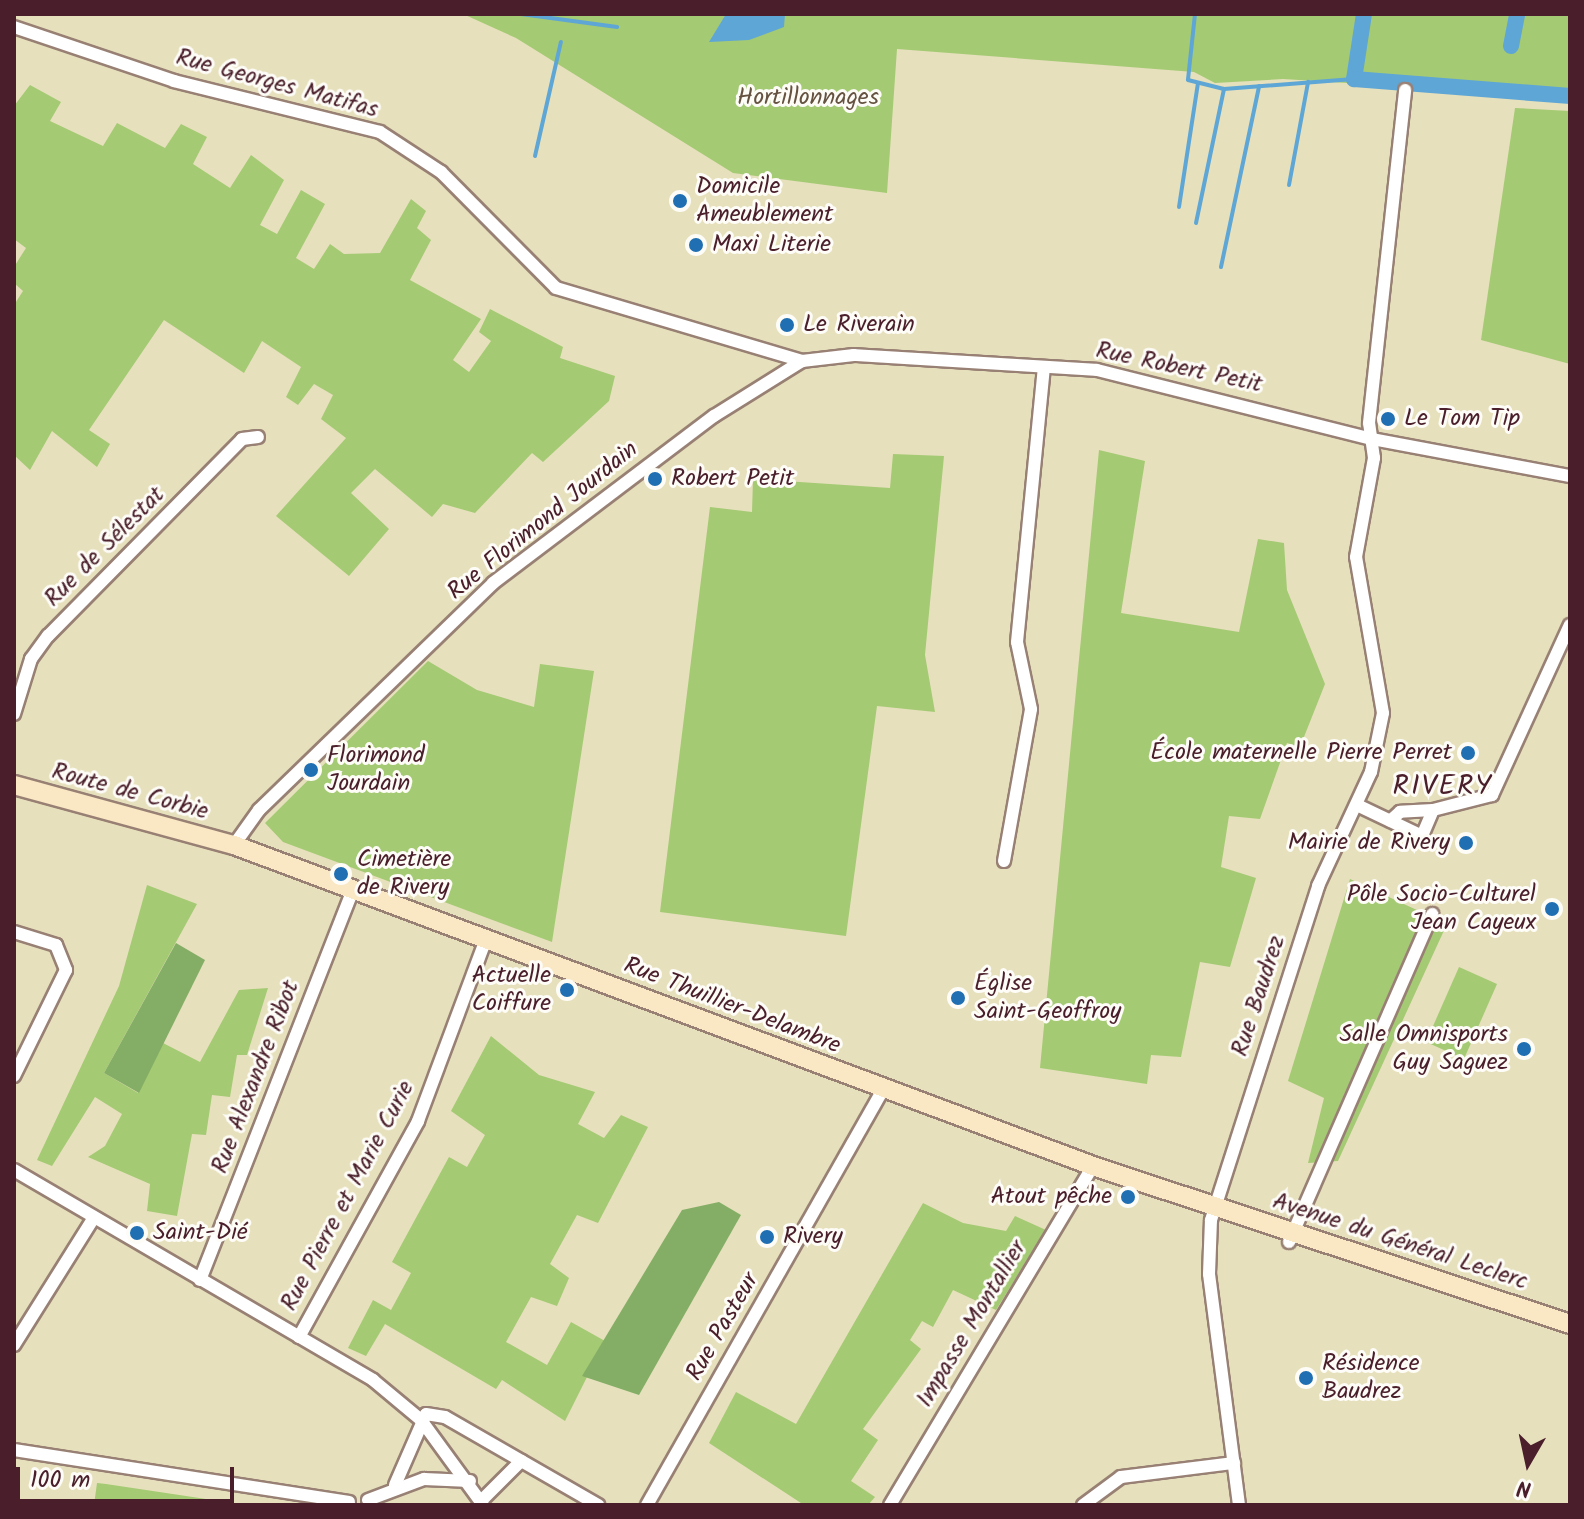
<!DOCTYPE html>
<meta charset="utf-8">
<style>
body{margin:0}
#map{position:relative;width:1584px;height:1519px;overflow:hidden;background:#e6e0bc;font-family:Kalam,sans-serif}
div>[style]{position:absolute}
.green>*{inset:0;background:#a5ca74}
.forest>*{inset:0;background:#84ae66}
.water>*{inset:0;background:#5ea6d5}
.stream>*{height:4px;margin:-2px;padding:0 2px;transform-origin:2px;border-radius:2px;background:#5ea6d5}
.canal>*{height:16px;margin:-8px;padding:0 8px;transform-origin:8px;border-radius:8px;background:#5ea6d5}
.roads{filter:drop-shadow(2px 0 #988074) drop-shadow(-2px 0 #988074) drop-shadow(0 2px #988074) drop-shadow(0 -2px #988074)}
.minor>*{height:12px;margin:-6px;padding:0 6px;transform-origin:6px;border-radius:6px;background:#fff}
.secondary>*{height:18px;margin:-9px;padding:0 9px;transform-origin:9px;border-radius:9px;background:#fae7c3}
.dots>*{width:22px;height:22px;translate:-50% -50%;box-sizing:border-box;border:4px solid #fdfcf7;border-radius:50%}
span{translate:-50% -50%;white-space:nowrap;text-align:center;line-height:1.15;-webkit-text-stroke:6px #fdfcf7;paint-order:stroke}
.street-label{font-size:24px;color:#4a1f2b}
.park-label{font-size:24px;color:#655241}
.poi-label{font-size:24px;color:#4a1f2b}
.left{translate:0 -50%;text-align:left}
.right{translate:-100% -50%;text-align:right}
.quarter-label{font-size:28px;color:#4a1f2b;letter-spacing:2px}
.frame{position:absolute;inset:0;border:16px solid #4a1f2b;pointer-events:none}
.north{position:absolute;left:1488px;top:1423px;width:80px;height:80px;-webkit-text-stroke:6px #fdfcf7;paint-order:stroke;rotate:189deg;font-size:22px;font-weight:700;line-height:32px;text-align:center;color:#4a1f2b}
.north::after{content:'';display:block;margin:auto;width:28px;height:36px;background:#4a1f2b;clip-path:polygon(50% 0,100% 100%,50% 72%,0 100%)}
.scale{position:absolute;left:16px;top:1467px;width:218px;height:36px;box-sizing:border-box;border:4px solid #4a1f2b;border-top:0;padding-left:10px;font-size:24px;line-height:28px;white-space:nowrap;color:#4a1f2b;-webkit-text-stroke:6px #fdfcf7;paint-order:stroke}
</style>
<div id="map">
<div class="green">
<div style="clip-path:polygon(463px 14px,1570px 14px,1570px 97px,1283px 79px,1215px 83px,1194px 72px,897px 49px,887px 193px,733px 173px,516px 38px)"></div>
<div style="clip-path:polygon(30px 85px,61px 102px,50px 121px,103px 146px,117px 123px,165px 148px,181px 124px,207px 137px,193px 164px,230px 188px,251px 155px,284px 180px,260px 225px,277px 234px,301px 190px,325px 204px,296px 258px,314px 269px,330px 244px,344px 254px,380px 253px,411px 199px,426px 211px,417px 228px,431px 240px,410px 280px,481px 319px,453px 360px,469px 372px,491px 341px,479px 332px,490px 309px,563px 347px,560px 358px,615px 376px,609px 401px,543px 462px,532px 453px,475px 513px,443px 504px,432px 517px,375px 469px,351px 493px,389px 529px,349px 576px,276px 516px,346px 438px,321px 419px,333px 395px,314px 384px,298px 405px,286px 397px,301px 367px,262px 341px,244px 373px,164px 320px,89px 430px,110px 444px,97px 467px,52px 431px,30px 470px,14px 455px,14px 305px,23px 291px,14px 283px,14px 267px,26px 248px,14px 239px,14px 106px)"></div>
<div style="clip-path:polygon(1515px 108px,1570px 111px,1570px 364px,1481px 340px)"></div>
<div style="clip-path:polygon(1099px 450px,1145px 461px,1121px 613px,1239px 632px,1258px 539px,1284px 543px,1287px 590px,1325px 684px,1300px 747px,1287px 743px,1260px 819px,1229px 816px,1221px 867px,1256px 878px,1230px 967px,1200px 962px,1181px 1057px,1151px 1055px,1147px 1084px,1040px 1068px)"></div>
<div style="clip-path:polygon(893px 454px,944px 456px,925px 655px,935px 712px,877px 706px,846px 936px,660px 912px,710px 507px,752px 512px,753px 479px,890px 488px)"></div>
<div style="clip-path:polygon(428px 661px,477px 690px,534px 707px,540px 664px,594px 671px,552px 942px,283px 842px,265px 823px)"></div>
<div style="clip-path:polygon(1350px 879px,1447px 924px,1338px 1161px,1308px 1163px,1324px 1098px,1288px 1081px)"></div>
<div style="clip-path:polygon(147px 885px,197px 904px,104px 1073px,138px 1093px,163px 1043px,200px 1062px,239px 990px,268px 988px,247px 1055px,237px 1055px,230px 1097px,212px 1095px,206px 1135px,192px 1134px,177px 1216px,147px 1211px,150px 1184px,88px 1157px,105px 1146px,122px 1114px,95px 1097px,52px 1166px,37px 1160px,119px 986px)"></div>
<div style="clip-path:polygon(1459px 967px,1497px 984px,1464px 1059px,1426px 1042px)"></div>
<div style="clip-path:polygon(491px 1036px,539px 1075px,595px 1092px,578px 1124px,604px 1138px,621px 1115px,648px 1127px,598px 1223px,577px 1215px,550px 1264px,569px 1278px,557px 1306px,531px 1297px,506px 1342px,547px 1365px,571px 1322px,605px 1341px,565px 1421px,502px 1380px,496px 1389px,385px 1324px,366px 1356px,348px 1348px,373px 1300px,391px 1310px,411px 1273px,392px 1262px,449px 1157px,467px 1167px,485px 1135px,451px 1111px)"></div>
<div style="clip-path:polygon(923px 1203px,963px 1223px,1006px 1231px,1015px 1216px,1046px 1230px,996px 1310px,953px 1290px,933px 1327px,922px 1321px,910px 1340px,921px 1349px,863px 1429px,878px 1440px,851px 1481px,875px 1497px,868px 1505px,804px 1505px,709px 1443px,736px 1392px,796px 1424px)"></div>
<div style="clip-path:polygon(97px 1483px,106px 1484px,246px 1505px,94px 1505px)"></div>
</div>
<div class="forest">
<div style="clip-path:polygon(176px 943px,205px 960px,139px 1093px,104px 1073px)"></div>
<div style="clip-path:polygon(719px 1202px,741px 1215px,639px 1395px,582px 1376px,682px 1210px)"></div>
</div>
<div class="water">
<div style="clip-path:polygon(726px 14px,785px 14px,784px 27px,749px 40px,709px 42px)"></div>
</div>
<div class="stream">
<div style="left:521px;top:14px;width:97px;rotate:7.7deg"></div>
<div style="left:1195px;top:14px;width:66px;rotate:96.1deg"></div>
<div style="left:1188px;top:80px;width:37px;rotate:14deg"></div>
<div style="left:1224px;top:89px;width:130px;rotate:-4.4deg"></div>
<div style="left:535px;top:156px;width:117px;rotate:-77.2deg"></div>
<div style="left:1289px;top:185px;width:105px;rotate:-79.5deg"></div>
<div style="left:1179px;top:207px;width:125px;rotate:-81.3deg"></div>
<div style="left:1196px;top:223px;width:137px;rotate:-78.2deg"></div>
<div style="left:1221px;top:267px;width:185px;rotate:-78.1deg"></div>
</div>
<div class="canal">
<div style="left:1364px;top:14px;width:66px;rotate:98.7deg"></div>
<div style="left:1354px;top:79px;width:217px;rotate:4.5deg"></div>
<div style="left:1511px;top:46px;width:33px;rotate:-79deg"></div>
</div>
<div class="roads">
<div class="minor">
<div style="left:14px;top:27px;width:169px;rotate:18.6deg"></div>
<div style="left:174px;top:81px;width:212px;rotate:13.9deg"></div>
<div style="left:380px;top:132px;width:73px;rotate:33.3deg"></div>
<div style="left:441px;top:172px;width:163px;rotate:45.2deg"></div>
<div style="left:556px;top:288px;width:257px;rotate:16.5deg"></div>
<div style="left:14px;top:714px;width:58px;rotate:-72.8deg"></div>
<div style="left:31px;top:659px;width:29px;rotate:-54deg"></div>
<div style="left:48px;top:636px;width:276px;rotate:-45.4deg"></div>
<div style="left:242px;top:439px;width:16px;rotate:-7deg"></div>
<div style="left:1357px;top:805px;width:72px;rotate:25.5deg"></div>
<div style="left:1422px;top:836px;width:28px;rotate:-67deg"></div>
<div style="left:1433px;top:810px;width:33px;rotate:177deg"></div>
<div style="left:1400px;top:812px;width:13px;rotate:138deg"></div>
<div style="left:1433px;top:810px;width:61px;rotate:-14.3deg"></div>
<div style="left:1492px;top:795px;width:187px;rotate:-65.4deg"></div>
<div style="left:234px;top:845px;width:43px;rotate:-54.5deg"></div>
<div style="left:259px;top:810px;width:326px;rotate:-44.1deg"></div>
<div style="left:493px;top:583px;width:277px;rotate:-37.1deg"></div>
<div style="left:714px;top:416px;width:104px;rotate:-32deg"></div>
<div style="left:802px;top:361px;width:52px;rotate:-6.6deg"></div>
<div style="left:854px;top:355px;width:243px;rotate:3.5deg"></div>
<div style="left:1097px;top:370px;width:284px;rotate:14.1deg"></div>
<div style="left:1372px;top:439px;width:201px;rotate:10.6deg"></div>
<div style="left:1004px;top:861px;width:154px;rotate:-79.9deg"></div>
<div style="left:1031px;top:709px;width:68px;rotate:-101.8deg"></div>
<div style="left:1017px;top:642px;width:276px;rotate:-84.4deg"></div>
<div style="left:14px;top:932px;width:44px;rotate:17.2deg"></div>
<div style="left:56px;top:945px;width:27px;rotate:68deg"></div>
<div style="left:66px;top:970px;width:118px;rotate:116.1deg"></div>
<div style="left:14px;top:1170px;width:416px;rotate:30.3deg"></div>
<div style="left:373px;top:1380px;width:62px;rotate:39.8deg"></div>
<div style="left:421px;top:1420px;width:105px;rotate:53.9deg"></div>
<div style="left:1289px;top:1242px;width:358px;rotate:-66.4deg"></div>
<div style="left:200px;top:1280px;width:420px;rotate:-68.6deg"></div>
<div style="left:299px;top:1337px;width:247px;rotate:-61.1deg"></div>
<div style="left:418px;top:1121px;width:194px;rotate:-69.5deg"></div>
<div style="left:14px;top:1345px;width:149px;rotate:-57.9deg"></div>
<div style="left:14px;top:1450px;width:339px;rotate:8.8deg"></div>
<div style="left:395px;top:1485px;width:77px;rotate:-66.4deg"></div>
<div style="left:426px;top:1414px;width:19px;rotate:9deg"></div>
<div style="left:445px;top:1417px;width:177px;rotate:29.9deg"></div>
<div style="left:368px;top:1500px;width:60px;rotate:-20.6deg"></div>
<div style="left:424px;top:1479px;width:46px;rotate:2.5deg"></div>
<div style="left:481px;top:1501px;width:57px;rotate:-45deg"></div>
<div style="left:647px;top:1505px;width:480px;rotate:-60.4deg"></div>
<div style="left:890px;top:1505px;width:395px;rotate:-59.1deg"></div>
<div style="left:1083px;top:1505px;width:47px;rotate:-36.4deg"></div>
<div style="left:1121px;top:1477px;width:114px;rotate:-7.1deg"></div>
<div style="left:1239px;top:1505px;width:233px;rotate:-97.4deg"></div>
<div style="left:1209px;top:1274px;width:54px;rotate:-87.9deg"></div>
<div style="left:1211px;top:1220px;width:351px;rotate:-72.2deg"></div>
<div style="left:1318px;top:886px;width:126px;rotate:-65.1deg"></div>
<div style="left:1371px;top:772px;width:60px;rotate:-78.5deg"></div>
<div style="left:1383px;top:713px;width:158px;rotate:-99.8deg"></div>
<div style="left:1356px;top:557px;width:101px;rotate:-79.7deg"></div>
<div style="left:1374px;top:458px;width:35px;rotate:-98deg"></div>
<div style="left:1369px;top:423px;width:335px;rotate:-83.8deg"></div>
</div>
<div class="secondary">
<div style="left:14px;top:785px;width:228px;rotate:15.3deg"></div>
<div style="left:234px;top:845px;width:917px;rotate:20.49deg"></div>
<div style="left:1093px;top:1166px;width:502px;rotate:18.33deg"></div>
</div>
</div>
<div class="dots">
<div style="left:680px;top:201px;background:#1f6fb2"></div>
<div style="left:696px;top:245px;background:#1f6fb2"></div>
<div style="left:787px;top:325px;background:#1f6fb2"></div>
<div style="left:1388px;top:419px;background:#1f6fb2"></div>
<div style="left:655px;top:479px;background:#1f6fb2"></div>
<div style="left:1468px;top:753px;background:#1f6fb2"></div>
<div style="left:311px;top:770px;background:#1f6fb2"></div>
<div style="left:1466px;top:843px;background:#1f6fb2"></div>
<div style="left:341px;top:874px;background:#1f6fb2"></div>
<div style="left:1552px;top:909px;background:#1f6fb2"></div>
<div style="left:567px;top:990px;background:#1f6fb2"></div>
<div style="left:958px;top:998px;background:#1f6fb2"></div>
<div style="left:1524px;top:1049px;background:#1f6fb2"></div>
<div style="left:1128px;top:1197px;background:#1f6fb2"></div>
<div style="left:137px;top:1233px;background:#1f6fb2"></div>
<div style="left:767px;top:1237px;background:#1f6fb2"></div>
<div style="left:1306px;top:1378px;background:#1f6fb2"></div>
</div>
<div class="street-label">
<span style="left:277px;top:84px;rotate:15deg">Rue Georges Matifas</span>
<span style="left:1179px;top:368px;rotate:12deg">Rue Robert Petit</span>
<span style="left:543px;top:521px;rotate:-39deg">Rue Florimond Jourdain</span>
<span style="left:105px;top:547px;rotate:-45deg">Rue de Sélestat</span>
<span style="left:130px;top:792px;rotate:15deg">Route de Corbie</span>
<span style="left:1259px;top:996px;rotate:-72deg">Rue Baudrez</span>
<span style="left:732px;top:1006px;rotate:21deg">Rue Thuillier-Delambre</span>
<span style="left:256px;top:1077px;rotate:-69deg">Rue Alexandre Ribot</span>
<span style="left:348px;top:1196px;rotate:-62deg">Rue Pierre et Marie Curie</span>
<span style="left:1400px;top:1242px;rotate:18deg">Avenue du Général Leclerc</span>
<span style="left:972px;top:1324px;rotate:-59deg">Impasse Montallier</span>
<span style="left:723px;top:1327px;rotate:-60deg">Rue Pasteur</span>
</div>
<div class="park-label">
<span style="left:808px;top:98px">Hortillonnages</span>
</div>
<div class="poi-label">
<span class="left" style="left:696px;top:201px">Domicile<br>Ameublement</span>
<span class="left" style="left:712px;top:245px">Maxi Literie</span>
<span class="left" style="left:803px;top:325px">Le Riverain</span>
<span class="left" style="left:1404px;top:419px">Le Tom Tip</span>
<span class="left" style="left:671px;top:479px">Robert Petit</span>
<span class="right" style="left:1452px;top:753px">École maternelle Pierre Perret</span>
<span class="left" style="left:327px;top:770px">Florimond<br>Jourdain</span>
<span class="right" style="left:1450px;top:843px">Mairie de Rivery</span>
<span class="left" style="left:357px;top:874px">Cimetière<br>de Rivery</span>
<span class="right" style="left:1536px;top:909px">Pôle Socio-Culturel<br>Jean Cayeux</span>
<span class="right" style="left:551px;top:990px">Actuelle<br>Coiffure</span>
<span class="left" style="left:974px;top:998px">Église<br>Saint-Geoffroy</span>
<span class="right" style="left:1508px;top:1049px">Salle Omnisports<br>Guy Saguez</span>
<span class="right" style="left:1112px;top:1197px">Atout pêche</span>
<span class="left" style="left:153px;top:1233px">Saint-Dié</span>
<span class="left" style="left:783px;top:1237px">Rivery</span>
<span class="left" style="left:1322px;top:1378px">Résidence<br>Baudrez</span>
</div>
<div class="quarter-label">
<span style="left:1443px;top:787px">RIVERY</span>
</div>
<div class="frame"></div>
<div class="north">N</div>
<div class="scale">100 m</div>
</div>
